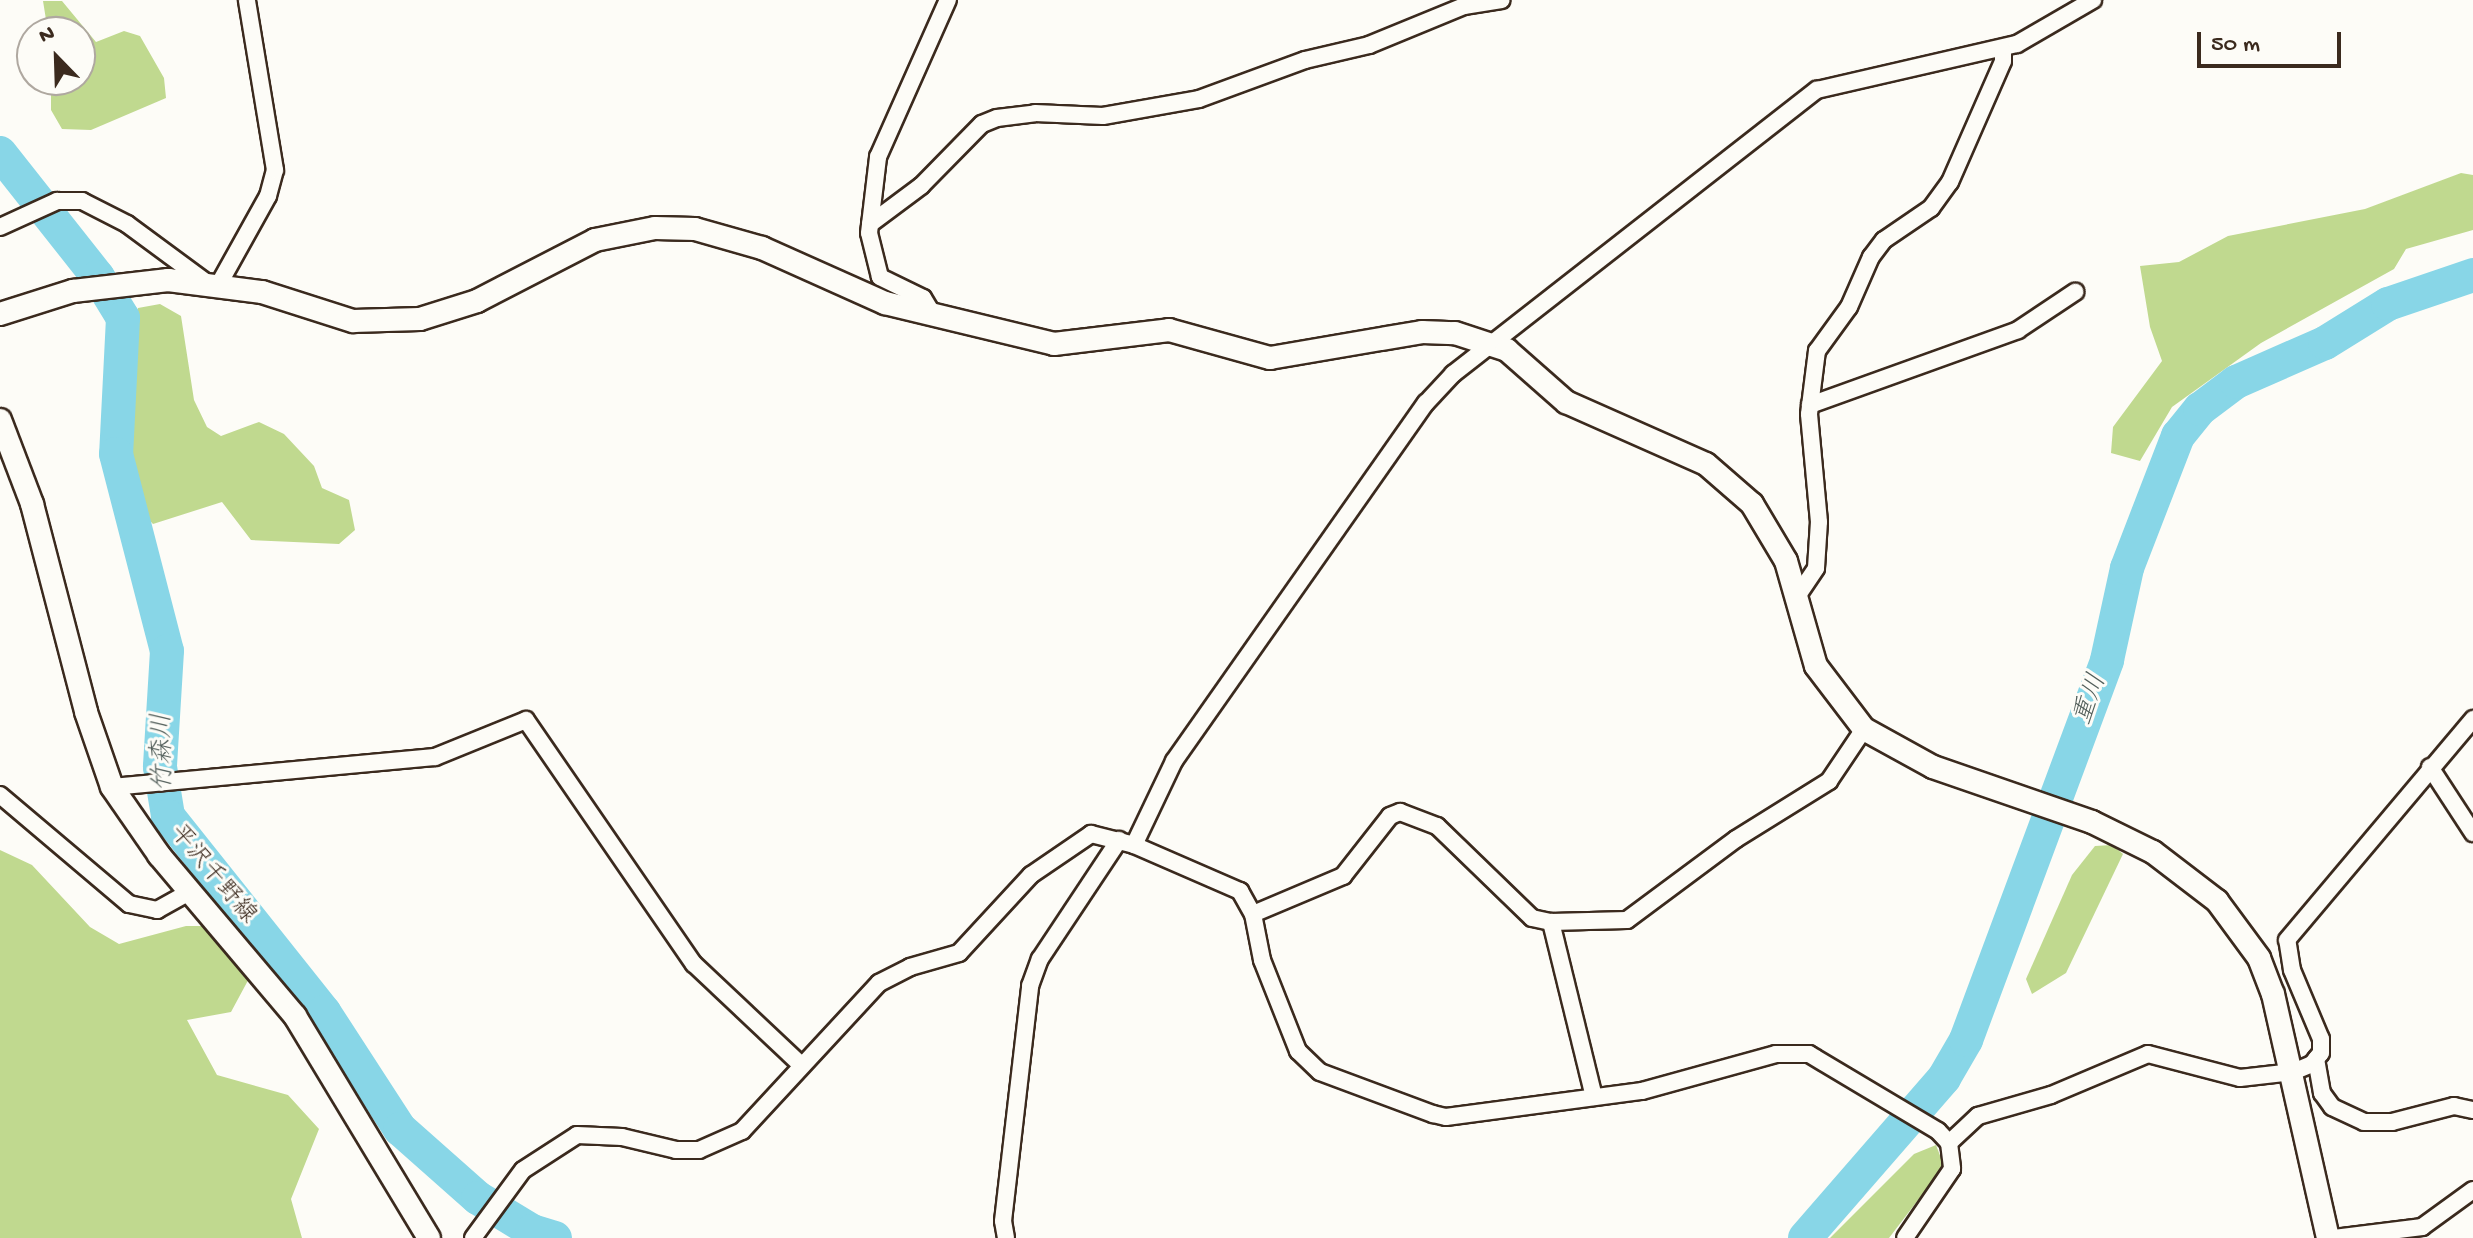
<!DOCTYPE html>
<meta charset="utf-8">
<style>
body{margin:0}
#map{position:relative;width:2473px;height:1238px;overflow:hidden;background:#fdfcf7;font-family:"Gochi Hand","Klee One",sans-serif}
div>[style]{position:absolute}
.green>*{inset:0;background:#c0d98f}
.river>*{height:34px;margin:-17px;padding:0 17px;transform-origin:17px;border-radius:17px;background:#88d6e7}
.roads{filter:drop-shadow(2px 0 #3b2a1e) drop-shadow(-2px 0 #3b2a1e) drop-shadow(0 2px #3b2a1e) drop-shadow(0 -2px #3b2a1e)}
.street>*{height:16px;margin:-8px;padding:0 8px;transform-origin:8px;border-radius:8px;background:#fdfcf7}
.secondary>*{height:22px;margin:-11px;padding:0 11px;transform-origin:11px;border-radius:11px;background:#fdfcf7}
span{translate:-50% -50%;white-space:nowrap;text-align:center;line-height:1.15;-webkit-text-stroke:6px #fdfcf7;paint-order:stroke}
.street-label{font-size:24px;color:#3b2a1e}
.water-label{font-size:26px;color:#525e5a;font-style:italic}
.north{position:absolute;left:16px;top:16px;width:80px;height:80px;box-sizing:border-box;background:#fdfcf7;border:2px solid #afa8a0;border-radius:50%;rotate:337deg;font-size:22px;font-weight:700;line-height:32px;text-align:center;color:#3b2a1e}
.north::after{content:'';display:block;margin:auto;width:28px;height:36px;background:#3b2a1e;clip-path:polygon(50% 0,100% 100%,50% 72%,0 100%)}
.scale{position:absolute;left:2197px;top:32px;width:144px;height:36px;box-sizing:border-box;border:4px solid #3b2a1e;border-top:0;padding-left:10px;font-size:24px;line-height:28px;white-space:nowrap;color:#3b2a1e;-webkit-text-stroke:6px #fdfcf7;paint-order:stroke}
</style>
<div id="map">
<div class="green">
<div style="clip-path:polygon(43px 1px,62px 1px,96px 42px,124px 31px,140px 36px,164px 78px,166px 98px,91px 130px,62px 129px,51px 110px,51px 80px,80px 80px,80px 32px,48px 32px)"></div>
<div style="clip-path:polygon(2461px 173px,2473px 175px,2473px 230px,2406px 249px,2394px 269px,2261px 343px,2172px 407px,2140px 461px,2111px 453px,2113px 427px,2162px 361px,2150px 327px,2140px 266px,2179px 262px,2228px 236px,2365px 209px)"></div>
<div style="clip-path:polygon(160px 304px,181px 316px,194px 400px,207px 427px,221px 436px,259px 422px,284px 434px,314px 466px,322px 488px,349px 500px,355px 530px,339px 544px,251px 540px,222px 502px,153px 524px,138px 508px,126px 401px,138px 308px)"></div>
<div style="clip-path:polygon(2112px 845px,2123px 854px,2066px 973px,2032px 994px,2026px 979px,2072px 875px,2095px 846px)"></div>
<div style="clip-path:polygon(0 850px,32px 865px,90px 927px,119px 944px,186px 926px,218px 926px,252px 973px,231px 1012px,187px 1020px,217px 1075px,288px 1095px,319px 1129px,291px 1199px,302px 1238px,0 1238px)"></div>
<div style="clip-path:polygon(1936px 1145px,1944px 1166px,1889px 1238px,1830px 1238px,1914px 1154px)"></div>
</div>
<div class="river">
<div style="left:0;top:153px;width:158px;rotate:51.7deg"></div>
<div style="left:98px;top:277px;width:48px;rotate:58.6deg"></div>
<div style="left:123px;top:318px;width:136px;rotate:92.9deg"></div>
<div style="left:116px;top:454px;width:203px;rotate:75.5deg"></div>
<div style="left:167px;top:651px;width:116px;rotate:93.5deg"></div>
<div style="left:160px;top:767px;width:50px;rotate:80.7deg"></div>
<div style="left:168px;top:816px;width:251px;rotate:51.5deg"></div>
<div style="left:324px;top:1012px;width:140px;rotate:57deg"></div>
<div style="left:400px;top:1129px;width:104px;rotate:41.5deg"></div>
<div style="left:478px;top:1198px;width:63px;rotate:31.4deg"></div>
<div style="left:532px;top:1231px;width:24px;rotate:17deg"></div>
<div style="left:1805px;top:1238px;width:212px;rotate:-49deg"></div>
<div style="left:1944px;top:1078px;width:44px;rotate:-59.9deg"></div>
<div style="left:1966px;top:1040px;width:405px;rotate:-69.6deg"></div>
<div style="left:2107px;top:660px;width:94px;rotate:-77.7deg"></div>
<div style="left:2127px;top:568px;width:142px;rotate:-68.9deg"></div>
<div style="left:2178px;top:436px;width:35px;rotate:-51deg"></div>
<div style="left:2200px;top:409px;width:45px;rotate:-36.9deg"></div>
<div style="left:2236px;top:382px;width:97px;rotate:-23.7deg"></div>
<div style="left:2325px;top:343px;width:74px;rotate:-31.8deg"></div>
<div style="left:2388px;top:304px;width:90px;rotate:-18.8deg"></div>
</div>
<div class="roads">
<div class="street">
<div style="left:870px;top:224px;width:64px;rotate:-36.7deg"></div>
<div style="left:921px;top:186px;width:87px;rotate:-45.5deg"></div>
<div style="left:982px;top:124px;width:16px;rotate:-22deg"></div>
<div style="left:997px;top:118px;width:38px;rotate:-7deg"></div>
<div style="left:1035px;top:113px;width:68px;rotate:2.5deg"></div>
<div style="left:1103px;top:116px;width:97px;rotate:-10deg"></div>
<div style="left:1199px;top:99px;width:113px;rotate:-20.2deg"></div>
<div style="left:1305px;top:60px;width:66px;rotate:-13.2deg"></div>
<div style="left:1369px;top:45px;width:103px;rotate:-22.3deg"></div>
<div style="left:1464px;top:6px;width:38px;rotate:-9deg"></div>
<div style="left:0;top:227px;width:63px;rotate:-24.5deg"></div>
<div style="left:57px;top:201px;width:25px"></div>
<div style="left:82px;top:201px;width:51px;rotate:27.1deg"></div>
<div style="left:127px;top:224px;width:99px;rotate:36.4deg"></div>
<div style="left:219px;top:284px;width:101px;rotate:-60.9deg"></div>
<div style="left:268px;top:196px;width:27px;rotate:-75deg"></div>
<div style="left:275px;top:170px;width:172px;rotate:-99.4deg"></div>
<div style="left:934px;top:316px;width:21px;rotate:-121deg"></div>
<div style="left:923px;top:298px;width:48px;rotate:-154deg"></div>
<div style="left:880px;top:277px;width:45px;rotate:-104deg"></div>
<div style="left:869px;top:233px;width:77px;rotate:-83.2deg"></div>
<div style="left:878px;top:157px;width:172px;rotate:-66deg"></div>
<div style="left:1810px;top:405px;width:221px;rotate:-19.8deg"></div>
<div style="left:2018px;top:330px;width:69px;rotate:-33.7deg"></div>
<div style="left:1796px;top:598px;width:36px;rotate:-56deg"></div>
<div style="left:1816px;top:568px;width:46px;rotate:-86.3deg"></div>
<div style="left:1819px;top:522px;width:108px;rotate:-95.3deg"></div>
<div style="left:1809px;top:414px;width:64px;rotate:-82.8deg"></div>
<div style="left:1817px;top:351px;width:54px;rotate:-54deg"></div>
<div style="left:1849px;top:307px;width:55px;rotate:-66.3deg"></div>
<div style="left:1871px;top:257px;width:21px;rotate:-53deg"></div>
<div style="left:1884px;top:240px;width:57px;rotate:-34.2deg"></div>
<div style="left:1931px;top:208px;width:32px;rotate:-54deg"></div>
<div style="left:1950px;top:182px;width:132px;rotate:-66.3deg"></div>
<div style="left:2003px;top:61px;width:13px;rotate:-90deg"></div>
<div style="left:2430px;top:767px;width:79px;rotate:56.9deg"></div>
<div style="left:112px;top:787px;width:324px;rotate:-5.3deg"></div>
<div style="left:435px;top:757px;width:98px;rotate:-22.1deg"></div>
<div style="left:526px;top:720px;width:296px;rotate:55.5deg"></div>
<div style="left:694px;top:964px;width:146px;rotate:43.3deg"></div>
<div style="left:0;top:795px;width:169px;rotate:40.2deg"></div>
<div style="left:129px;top:904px;width:29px;rotate:12deg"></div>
<div style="left:157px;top:910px;width:37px;rotate:-29deg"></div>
<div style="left:1134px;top:845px;width:93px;rotate:-64.5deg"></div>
<div style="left:1174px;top:761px;width:438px;rotate:-54.9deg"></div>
<div style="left:1426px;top:403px;width:40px;rotate:-47deg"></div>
<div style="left:1453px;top:374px;width:462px;rotate:-38deg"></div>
<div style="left:1817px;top:90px;width:205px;rotate:-13deg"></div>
<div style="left:2017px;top:44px;width:88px;rotate:-30.1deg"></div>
<div style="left:1253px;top:914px;width:98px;rotate:-22.9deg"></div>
<div style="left:1343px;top:876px;width:76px;rotate:-51.9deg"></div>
<div style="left:1390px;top:816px;width:11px;rotate:-22deg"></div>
<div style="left:1400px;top:812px;width:40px;rotate:21deg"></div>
<div style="left:1437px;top:826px;width:132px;rotate:44.1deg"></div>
<div style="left:1532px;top:918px;width:19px;rotate:12deg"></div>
<div style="left:1551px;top:922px;width:76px;rotate:-1.5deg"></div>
<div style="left:1627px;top:920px;width:136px;rotate:-36.6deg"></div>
<div style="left:1736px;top:839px;width:110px;rotate:-31.9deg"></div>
<div style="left:1829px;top:781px;width:63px;rotate:-56.1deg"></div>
<div style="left:1551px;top:922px;width:180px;rotate:76.2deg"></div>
<div style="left:2316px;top:1059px;width:35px;rotate:80deg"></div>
<div style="left:2322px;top:1093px;width:17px;rotate:54deg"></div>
<div style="left:2332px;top:1107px;width:35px;rotate:25deg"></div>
<div style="left:2364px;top:1122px;width:28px"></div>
<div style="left:2392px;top:1122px;width:64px;rotate:-14.5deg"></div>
<div style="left:2454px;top:1106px;width:19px;rotate:12deg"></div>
<div style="left:1949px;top:1143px;width:40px;rotate:-43deg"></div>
<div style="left:1978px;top:1116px;width:76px;rotate:-16deg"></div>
<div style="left:2051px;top:1095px;width:105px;rotate:-22.9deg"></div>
<div style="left:2148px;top:1054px;width:95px;rotate:14.6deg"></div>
<div style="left:2240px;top:1078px;width:53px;rotate:-6.5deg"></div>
<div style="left:2293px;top:1072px;width:21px;rotate:-23deg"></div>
<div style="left:2312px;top:1064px;width:14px;rotate:-51deg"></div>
<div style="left:2321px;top:1053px;width:14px;rotate:-90deg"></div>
<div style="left:2321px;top:1039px;width:75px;rotate:-112.8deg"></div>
<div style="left:2292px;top:970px;width:30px;rotate:-99deg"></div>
<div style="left:2287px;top:940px;width:289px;rotate:-49.9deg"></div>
<div style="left:473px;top:1238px;width:84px;rotate:-53.7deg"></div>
<div style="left:523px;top:1170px;width:64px;rotate:-32.9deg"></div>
<div style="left:577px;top:1135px;width:45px;rotate:2.5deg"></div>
<div style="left:622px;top:1137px;width:56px;rotate:13.5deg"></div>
<div style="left:676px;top:1150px;width:23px"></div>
<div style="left:699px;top:1150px;width:47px;rotate:-23.8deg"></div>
<div style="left:742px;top:1131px;width:202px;rotate:-47.2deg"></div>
<div style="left:879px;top:983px;width:35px;rotate:-27deg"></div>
<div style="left:910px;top:967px;width:51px;rotate:-15.9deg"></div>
<div style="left:959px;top:953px;width:106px;rotate:-47.3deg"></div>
<div style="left:1031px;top:875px;width:73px;rotate:-34.3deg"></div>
<div style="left:1091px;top:834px;width:44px;rotate:14.3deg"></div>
<div style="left:1134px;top:845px;width:116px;rotate:23.5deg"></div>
<div style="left:1240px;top:891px;width:26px;rotate:61deg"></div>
<div style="left:1253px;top:914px;width:47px;rotate:78.9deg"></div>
<div style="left:1262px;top:960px;width:98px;rotate:68.4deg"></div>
<div style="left:1298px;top:1051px;width:30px;rotate:44deg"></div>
<div style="left:1320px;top:1072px;width:121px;rotate:20.4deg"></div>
<div style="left:1433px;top:1114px;width:13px;rotate:13deg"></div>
<div style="left:1446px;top:1117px;width:198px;rotate:-7.6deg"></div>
<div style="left:1642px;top:1091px;width:139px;rotate:-15.4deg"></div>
<div style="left:1776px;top:1054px;width:33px"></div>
<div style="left:1809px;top:1054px;width:150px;rotate:30.8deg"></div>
<div style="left:1938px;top:1131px;width:16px;rotate:47deg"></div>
<div style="left:1949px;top:1143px;width:26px;rotate:83deg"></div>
<div style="left:1952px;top:1169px;width:83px;rotate:124.3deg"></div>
<div style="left:1006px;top:1238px;width:17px;rotate:-100deg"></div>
<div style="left:1003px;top:1221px;width:237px;rotate:-83.4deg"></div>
<div style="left:1030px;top:986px;width:29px;rotate:-70deg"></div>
<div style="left:1040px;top:959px;width:143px;rotate:-56.4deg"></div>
<div style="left:2334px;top:1238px;width:89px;rotate:-7.1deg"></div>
<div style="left:2422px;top:1227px;width:63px;rotate:-36deg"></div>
</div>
<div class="secondary">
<div style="left:0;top:314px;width:77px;rotate:-17.5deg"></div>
<div style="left:73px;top:291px;width:96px;rotate:-6.6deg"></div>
<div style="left:168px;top:280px;width:95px;rotate:7.3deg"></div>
<div style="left:262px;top:292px;width:96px;rotate:17.7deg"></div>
<div style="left:353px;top:321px;width:67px;rotate:-1.7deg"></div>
<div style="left:420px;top:319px;width:60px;rotate:-17.5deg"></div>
<div style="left:477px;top:301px;width:133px;rotate:-27.3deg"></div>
<div style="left:595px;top:240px;width:61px;rotate:-11.3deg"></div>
<div style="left:655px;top:228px;width:40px;rotate:1.4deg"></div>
<div style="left:695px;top:229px;width:70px;rotate:15.8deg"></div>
<div style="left:762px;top:248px;width:135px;rotate:24.1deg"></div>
<div style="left:885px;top:303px;width:174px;rotate:13.6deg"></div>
<div style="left:1054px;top:344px;width:116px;rotate:-6.9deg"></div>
<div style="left:1169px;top:330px;width:105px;rotate:15.5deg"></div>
<div style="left:1270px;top:358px;width:154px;rotate:-9.7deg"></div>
<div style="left:1422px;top:332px;width:33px;rotate:2deg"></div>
<div style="left:1455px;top:333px;width:55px;rotate:18.1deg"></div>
<div style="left:1507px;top:350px;width:79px;rotate:41.4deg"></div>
<div style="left:1566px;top:402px;width:153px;rotate:23.9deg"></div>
<div style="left:1706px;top:464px;width:61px;rotate:41deg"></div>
<div style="left:1752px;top:504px;width:66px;rotate:59.2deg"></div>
<div style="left:1786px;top:561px;width:109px;rotate:74.1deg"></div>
<div style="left:1816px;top:666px;width:79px;rotate:52.7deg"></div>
<div style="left:1864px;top:729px;width:79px;rotate:28.8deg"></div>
<div style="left:1933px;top:767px;width:168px;rotate:19.1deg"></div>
<div style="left:2092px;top:822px;width:68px;rotate:26.2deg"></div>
<div style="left:2153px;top:852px;width:81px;rotate:37.4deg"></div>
<div style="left:2217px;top:901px;width:71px;rotate:53.6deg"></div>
<div style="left:2259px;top:958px;width:39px;rotate:69deg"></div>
<div style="left:2273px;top:994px;width:250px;rotate:77.3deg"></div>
<div style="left:0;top:420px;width:90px;rotate:69.1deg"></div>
<div style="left:32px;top:504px;width:215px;rotate:75.4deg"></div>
<div style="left:86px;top:712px;width:79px;rotate:70.9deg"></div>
<div style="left:112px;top:787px;width:83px;rotate:55.3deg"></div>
<div style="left:159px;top:855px;width:211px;rotate:49.8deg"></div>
<div style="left:295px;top:1016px;width:259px;rotate:58.9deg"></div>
</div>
</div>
<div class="street-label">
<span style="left:212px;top:875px;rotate:50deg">平沢千野線</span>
</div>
<div class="water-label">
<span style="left:2092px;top:700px;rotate:-70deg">重川</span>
<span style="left:165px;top:752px;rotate:-91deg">竹森川</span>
</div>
<div class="north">N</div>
<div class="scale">50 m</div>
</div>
